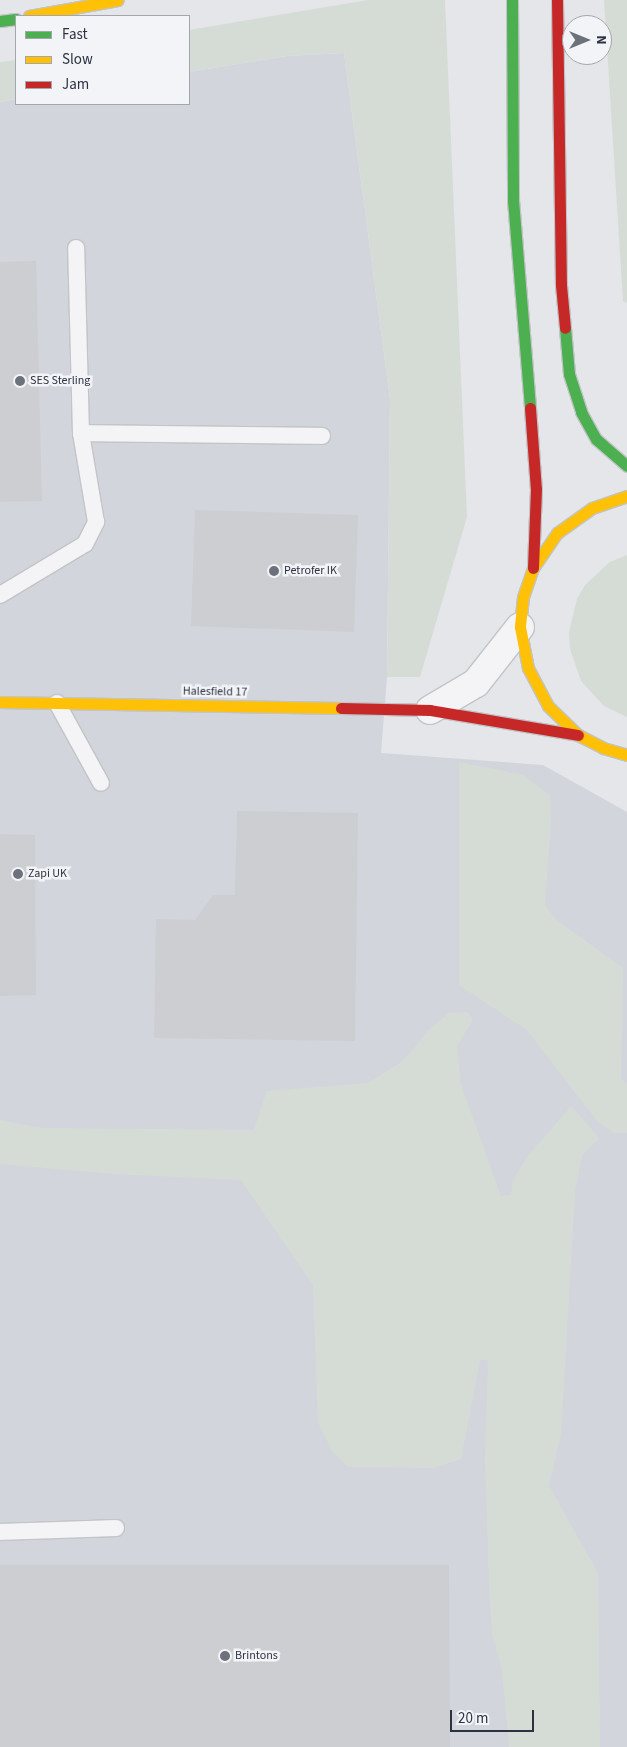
<!DOCTYPE html>
<style>
body{margin:0}
#map{position:relative;width:627px;height:1747px;overflow:hidden;background:#e4e6e9;font-family:"Source Sans 3",sans-serif}
div>[style]{position:absolute}
.built>*{inset:0;background:#d3d5dc}
.green>*{inset:0;background:#d5dcd5}
.building>*{inset:0;background:#cdced1}
.roads{filter:drop-shadow(1px 0 #c2c4c7) drop-shadow(-1px 0 #c2c4c7) drop-shadow(0 1px #c2c4c7) drop-shadow(0 -1px #c2c4c7)}
.lane>*{height:16px;margin:-8px;padding:0 8px;transform-origin:8px;border-radius:8px;background:#f4f4f6}
.street>*{height:28px;margin:-14px;padding:0 14px;transform-origin:14px;border-radius:14px;background:#f4f4f6}
.fast>*{height:11px;margin:-5.5px;padding:0 5.5px;transform-origin:5.5px;border-radius:5.5px;background:#4caf50}
.slow>*{height:11px;margin:-5.5px;padding:0 5.5px;transform-origin:5.5px;border-radius:5.5px;background:#ffc107}
.jam>*{height:11px;margin:-5.5px;padding:0 5.5px;transform-origin:5.5px;border-radius:5.5px;background:#c62828}
.dots>*{width:14px;height:14px;translate:-50% -50%;box-sizing:border-box;border:2px solid #f3f4f7;border-radius:50%}
span{translate:-50% -50%;white-space:nowrap;text-align:center;line-height:1.15;-webkit-text-stroke:5px #f3f4f7;paint-order:stroke}
.poi-label{font-size:12px;color:#2c3241}
.left{translate:0 -50%;text-align:left}
.street-label{font-size:12px;color:#2c3241}
.legend{position:absolute;left:15px;top:15px;width:175px;height:90px;box-sizing:border-box;background:#f3f4f7;border:1px solid #a3a6ae;margin:0;padding:6px 9px;list-style:none;font-size:15px;color:#2c3241}
.legend li{display:flex;align-items:center;gap:10px;height:25px}
.legend b{width:25px;border:1px solid #a3a6ae}
.north{position:absolute;left:562px;top:15px;width:50px;height:50px;box-sizing:border-box;background:#f3f4f7;border:1px solid #a3a6ae;border-radius:50%;rotate:90deg;font-size:14px;font-weight:700;line-height:20px;text-align:center;color:#2c3241}
.north::after{content:'';display:block;margin:auto;width:18px;height:22px;background:#6c717c;clip-path:polygon(50% 0,100% 100%,50% 72%,0 100%)}
.scale{position:absolute;left:450px;top:1710px;width:84px;height:22px;box-sizing:border-box;border:2px solid #2c3241;border-top:0;padding-left:6px;font-size:15px;line-height:18px;white-space:nowrap;color:#2c3241;-webkit-text-stroke:4px #f3f4f7;paint-order:stroke}
</style>
<div id="map">
<div class="built">
<div style="clip-path:polygon(344px 53px,390px 399px,387px 677px,381px 753px,543px 765px,627px 812px,627px 1747px,0 1747px,0 102px,16px 99px,16px 104px,189px 104px,189px 72px,287px 56px)"></div>
</div>
<div class="green">
<div style="clip-path:polygon(368px 0,445px 0,467px 517px,420px 677px,387px 677px,390px 399px,344px 53px,287px 56px,189px 72px,189px 30px)"></div>
<div style="clip-path:polygon(604px 0,627px 0,627px 303px,623px 301px)"></div>
<div style="clip-path:polygon(16px 60px,16px 99px,0 102px,0 62px)"></div>
<div style="clip-path:polygon(627px 555px,627px 717px,604px 706px,581px 681px,570px 649px,569px 632px,577px 599px,585px 585px,610px 562px)"></div>
<div style="clip-path:polygon(459px 762px,523px 775px,550px 796px,551px 821px,545px 905px,555px 919px,623px 968px,621px 1079px,627px 1084px,627px 1133px,614px 1133px,597px 1121px,527px 1030px,459px 985px)"></div>
<div style="clip-path:polygon(467px 1012px,473px 1020px,457px 1046px,461px 1085px,501px 1196px,511px 1195px,513px 1180px,529px 1155px,571px 1106px,599px 1138px,582px 1155px,575px 1192px,561px 1434px,549px 1486px,598px 1573px,600px 1747px,509px 1747px,502px 1669px,492px 1634px,489px 1583px,485px 1458px,488px 1360px,480px 1360px,461px 1459px,433px 1468px,348px 1467px,332px 1451px,318px 1423px,313px 1285px,241px 1180px,114px 1174px,0 1164px,0 1120px,43px 1128px,254px 1130px,267px 1091px,368px 1083px,403px 1061px,429px 1030px,449px 1013px)"></div>
</div>
<div class="building">
<div style="clip-path:polygon(36px 261px,42px 501px,0 502px,0 262px)"></div>
<div style="clip-path:polygon(195px 510px,358px 515px,354px 632px,191px 626px)"></div>
<div style="clip-path:polygon(237px 811px,358px 813px,355px 1041px,154px 1038px,156px 919px,195px 920px,213px 895px,235px 895px)"></div>
<div style="clip-path:polygon(0 834px,35px 835px,36px 995px,0 996px)"></div>
<div style="clip-path:polygon(0 1565px,449px 1565px,450px 1747px,0 1747px)"></div>
</div>
<div class="roads">
<div class="lane">
<div style="left:81px;top:433px;width:241px;rotate:0.7deg"></div>
<div style="left:0;top:595px;width:99px;rotate:-31deg"></div>
<div style="left:85px;top:544px;width:25px;rotate:-63deg"></div>
<div style="left:96px;top:522px;width:90px;rotate:-99.6deg"></div>
<div style="left:81px;top:433px;width:185px;rotate:-91.5deg"></div>
<div style="left:57px;top:703px;width:91px;rotate:61.2deg"></div>
<div style="left:0;top:1532px;width:116px;rotate:-2deg"></div>
</div>
<div class="street">
<div style="left:430px;top:710px;width:53px;rotate:-30.4deg"></div>
<div style="left:476px;top:683px;width:71px;rotate:-51.8deg"></div>
</div>
<div class="fast">
<div style="left:512px;top:0;width:200px;rotate:89.7deg"></div>
<div style="left:513px;top:200px;width:209px;rotate:85.3deg"></div>
<div style="left:0;top:21px;width:16px;rotate:-7deg"></div>
<div style="left:565px;top:328px;width:46px;rotate:85deg"></div>
<div style="left:569px;top:374px;width:40px;rotate:72deg"></div>
<div style="left:581px;top:412px;width:31px;rotate:61deg"></div>
<div style="left:596px;top:439px;width:41px;rotate:41.1deg"></div>
</div>
<div class="slow">
<div style="left:29px;top:16px;width:90px;rotate:-10.2deg"></div>
<div style="left:627px;top:496px;width:37px;rotate:161deg"></div>
<div style="left:592px;top:508px;width:43px;rotate:144.5deg"></div>
<div style="left:557px;top:533px;width:42px;rotate:124.4deg"></div>
<div style="left:533px;top:568px;width:31px;rotate:109deg"></div>
<div style="left:523px;top:597px;width:30px;rotate:96deg"></div>
<div style="left:520px;top:627px;width:42px;rotate:79deg"></div>
<div style="left:528px;top:668px;width:43px;rotate:62.2deg"></div>
<div style="left:548px;top:706px;width:42px;rotate:44deg"></div>
<div style="left:578px;top:735px;width:28px;rotate:27deg"></div>
<div style="left:603px;top:748px;width:25px;rotate:16deg"></div>
<div style="left:0;top:702px;width:341px;rotate:1deg"></div>
</div>
<div class="jam">
<div style="left:557px;top:0;width:285px;rotate:89.2deg"></div>
<div style="left:561px;top:285px;width:43px;rotate:84.7deg"></div>
<div style="left:530px;top:408px;width:81px;rotate:85.8deg"></div>
<div style="left:536px;top:489px;width:79px;rotate:92.2deg"></div>
<div style="left:341px;top:708px;width:89px;rotate:1.3deg"></div>
<div style="left:430px;top:710px;width:150px;rotate:9.6deg"></div>
</div>
</div>
<div class="dots">
<div style="left:20px;top:381px;background:#6c717c"></div>
<div style="left:274px;top:571px;background:#6c717c"></div>
<div style="left:18px;top:874px;background:#6c717c"></div>
<div style="left:225px;top:1656px;background:#6c717c"></div>
</div>
<div class="poi-label">
<span class="left" style="left:30px;top:381px">SES Sterling</span>
<span class="left" style="left:284px;top:571px">Petrofer IK</span>
<span class="left" style="left:28px;top:874px">Zapi UK</span>
<span class="left" style="left:235px;top:1656px">Brintons</span>
</div>
<div class="street-label">
<span style="left:215px;top:692px;rotate:1deg">Halesfield 17</span>
</div>
<ul class="legend">
<li><b style="height:6px;background:#4caf50"></b>Fast</li>
<li><b style="height:6px;background:#ffc107"></b>Slow</li>
<li><b style="height:6px;background:#c62828"></b>Jam</li>
</ul>
<div class="north">N</div>
<div class="scale">20 m</div>
</div>
